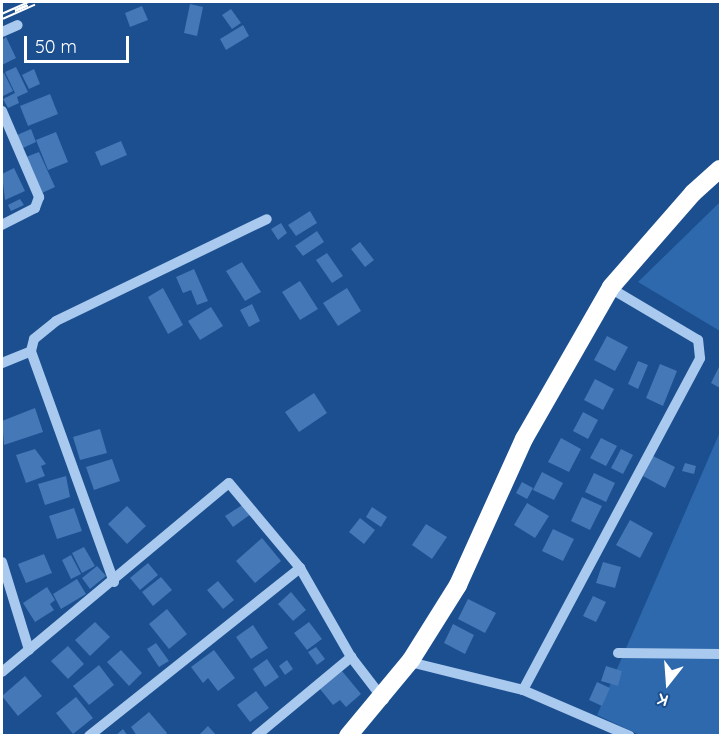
<!DOCTYPE html>
<style>
body{margin:0}
#map{position:relative;width:722px;height:737px;overflow:hidden;background:#1b4f8f;font-family:Quicksand,sans-serif}
div>[style]{position:absolute}
.green>*{inset:0;background:#2e69ad}
.building>*{inset:0;background:#4478b7}
.minor>*{height:10px;margin:-5px;padding:0 5px;transform-origin:5px;border-radius:5px;background:#a9c9ee}
.highway>*{height:18px;margin:-9px;padding:0 9px;transform-origin:9px;border-radius:9px;background:#fff}
.rail>*{height:7px;margin-top:-3.5px;transform-origin:0;background:repeating-linear-gradient(90deg,#1b4f8f 0 14px,#fff 0 28px);box-sizing:border-box;border-block:2px solid #fff}
span{translate:-50% -50%;white-space:nowrap;text-align:center;line-height:1.15;-webkit-text-stroke:6px #1b4f8f;paint-order:stroke}
.frame{position:absolute;inset:0;border:3px solid #fff;pointer-events:none}
.north{position:absolute;left:638px;top:653px;width:60px;height:60px;-webkit-text-stroke:4px #1b4f8f;paint-order:stroke;rotate:197deg;font-size:16px;font-weight:700;line-height:24px;text-align:center;color:#fff}
.north::after{content:'';display:block;margin:auto;width:21px;height:27px;background:#fff;clip-path:polygon(50% 0,100% 100%,50% 72%,0 100%)}
.scale{position:absolute;left:24px;top:36px;width:105px;height:27px;box-sizing:border-box;border:3px solid #fff;border-top:0;padding-left:8px;font-size:18px;line-height:21px;white-space:nowrap;color:#fff;-webkit-text-stroke:4px #1b4f8f;paint-order:stroke}
</style>
<div id="map">
<div class="green">
<div style="clip-path:polygon(720px 202px,720px 331px,638px 282px)"></div>
<div style="clip-path:polygon(720px 432px,720px 735px,640px 735px,597px 715px)"></div>
</div>
<div class="building">
<div style="clip-path:polygon(190px 4px,203px 7px,197px 36px,184px 33px)"></div>
<div style="clip-path:polygon(142px 6px,148px 20px,130px 27px,125px 13px)"></div>
<div style="clip-path:polygon(231px 9px,241px 23px,232px 29px,222px 15px)"></div>
<div style="clip-path:polygon(243px 25px,249px 36px,226px 50px,220px 39px)"></div>
<div style="clip-path:polygon(6px 37px,16px 58px,2px 65px,2px 40px)"></div>
<div style="clip-path:polygon(16px 67px,28px 92px,17px 97px,19px 103px,8px 108px,3px 99px,15px 93px,5px 72px)"></div>
<div style="clip-path:polygon(34px 69px,40px 84px,29px 89px,22px 75px)"></div>
<div style="clip-path:polygon(4px 73px,13px 91px,3px 96px,2px 74px)"></div>
<div style="clip-path:polygon(50px 94px,58px 114px,28px 126px,20px 106px)"></div>
<div style="clip-path:polygon(31px 129px,36px 142px,23px 148px,17px 135px)"></div>
<div style="clip-path:polygon(56px 132px,68px 162px,48px 170px,36px 140px)"></div>
<div style="clip-path:polygon(121px 141px,127px 155px,101px 166px,95px 152px)"></div>
<div style="clip-path:polygon(39px 152px,55px 187px,42px 193px,26px 157px)"></div>
<div style="clip-path:polygon(14px 168px,25px 191px,5px 200px,2px 174px)"></div>
<div style="clip-path:polygon(20px 199px,24px 205px,11px 211px,8px 205px)"></div>
<div style="clip-path:polygon(310px 211px,317px 223px,296px 236px,288px 225px)"></div>
<div style="clip-path:polygon(281px 223px,287px 233px,278px 240px,271px 229px)"></div>
<div style="clip-path:polygon(317px 231px,324px 242px,303px 256px,295px 246px)"></div>
<div style="clip-path:polygon(360px 242px,374px 260px,365px 267px,351px 249px)"></div>
<div style="clip-path:polygon(327px 253px,343px 276px,332px 283px,316px 260px)"></div>
<div style="clip-path:polygon(242px 262px,261px 292px,245px 301px,226px 271px)"></div>
<div style="clip-path:polygon(194px 269px,208px 301px,197px 305px,191px 290px,183px 293px,176px 277px)"></div>
<div style="clip-path:polygon(300px 281px,318px 309px,300px 320px,282px 292px)"></div>
<div style="clip-path:polygon(163px 288px,183px 325px,168px 334px,148px 297px)"></div>
<div style="clip-path:polygon(347px 288px,361px 311px,338px 326px,323px 303px)"></div>
<div style="clip-path:polygon(252px 304px,260px 321px,249px 327px,240px 310px)"></div>
<div style="clip-path:polygon(211px 307px,223px 326px,200px 340px,188px 321px)"></div>
<div style="clip-path:polygon(607px 336px,628px 347px,615px 371px,594px 360px)"></div>
<div style="clip-path:polygon(638px 361px,648px 365px,638px 389px,628px 384px)"></div>
<div style="clip-path:polygon(660px 364px,677px 371px,663px 406px,646px 398px)"></div>
<div style="clip-path:polygon(720px 365px,720px 388px,711px 383px)"></div>
<div style="clip-path:polygon(595px 379px,614px 389px,603px 410px,584px 400px)"></div>
<div style="clip-path:polygon(314px 393px,327px 413px,299px 432px,285px 412px)"></div>
<div style="clip-path:polygon(35px 408px,43px 432px,4px 445px,2px 421px)"></div>
<div style="clip-path:polygon(583px 412px,598px 420px,588px 439px,573px 431px)"></div>
<div style="clip-path:polygon(100px 429px,107px 453px,80px 460px,73px 437px)"></div>
<div style="clip-path:polygon(561px 438px,581px 449px,569px 472px,548px 462px)"></div>
<div style="clip-path:polygon(601px 438px,617px 446px,606px 466px,590px 458px)"></div>
<div style="clip-path:polygon(35px 449px,46px 464px,41px 466px,45px 476px,26px 483px,16px 455px)"></div>
<div style="clip-path:polygon(621px 449px,633px 455px,623px 474px,611px 468px)"></div>
<div style="clip-path:polygon(653px 456px,675px 467px,665px 488px,643px 476px)"></div>
<div style="clip-path:polygon(112px 459px,120px 481px,94px 490px,86px 467px)"></div>
<div style="clip-path:polygon(685px 463px,696px 466px,694px 474px,682px 471px)"></div>
<div style="clip-path:polygon(542px 472px,563px 483px,554px 500px,533px 490px)"></div>
<div style="clip-path:polygon(594px 473px,615px 483px,606px 502px,585px 492px)"></div>
<div style="clip-path:polygon(66px 476px,70px 497px,45px 505px,38px 484px)"></div>
<div style="clip-path:polygon(522px 482px,533px 488px,527px 499px,516px 493px)"></div>
<div style="clip-path:polygon(582px 497px,602px 506px,590px 530px,571px 521px)"></div>
<div style="clip-path:polygon(527px 503px,549px 516px,535px 538px,514px 525px)"></div>
<div style="clip-path:polygon(244px 504px,251px 514px,233px 527px,225px 516px)"></div>
<div style="clip-path:polygon(127px 506px,146px 526px,127px 544px,108px 524px)"></div>
<div style="clip-path:polygon(372px 507px,387px 517px,381px 527px,366px 517px)"></div>
<div style="clip-path:polygon(74px 508px,82px 531px,57px 539px,49px 516px)"></div>
<div style="clip-path:polygon(360px 518px,375px 530px,364px 544px,349px 532px)"></div>
<div style="clip-path:polygon(630px 520px,653px 533px,640px 558px,616px 545px)"></div>
<div style="clip-path:polygon(426px 524px,447px 537px,432px 559px,412px 545px)"></div>
<div style="clip-path:polygon(553px 529px,574px 539px,563px 561px,542px 551px)"></div>
<div style="clip-path:polygon(262px 538px,281px 561px,255px 583px,236px 561px)"></div>
<div style="clip-path:polygon(84px 547px,95px 566px,82px 573px,72px 553px)"></div>
<div style="clip-path:polygon(44px 554px,52px 573px,26px 583px,18px 564px)"></div>
<div style="clip-path:polygon(71px 555px,81px 574px,71px 579px,62px 560px)"></div>
<div style="clip-path:polygon(603px 562px,621px 567px,615px 588px,596px 583px)"></div>
<div style="clip-path:polygon(148px 563px,158px 575px,140px 590px,130px 578px)"></div>
<div style="clip-path:polygon(97px 566px,106px 576px,90px 589px,82px 578px)"></div>
<div style="clip-path:polygon(161px 577px,172px 590px,153px 606px,142px 592px)"></div>
<div style="clip-path:polygon(77px 579px,86px 594px,61px 609px,53px 594px)"></div>
<div style="clip-path:polygon(218px 581px,234px 600px,223px 609px,207px 590px)"></div>
<div style="clip-path:polygon(47px 587px,55px 600px,50px 604px,54px 610px,35px 622px,23px 603px)"></div>
<div style="clip-path:polygon(291px 592px,306px 610px,293px 621px,278px 604px)"></div>
<div style="clip-path:polygon(593px 596px,606px 602px,596px 622px,583px 616px)"></div>
<div style="clip-path:polygon(468px 599px,496px 613px,485px 633px,458px 619px)"></div>
<div style="clip-path:polygon(167px 609px,187px 634px,169px 649px,149px 624px)"></div>
<div style="clip-path:polygon(95px 622px,110px 637px,90px 656px,75px 640px)"></div>
<div style="clip-path:polygon(309px 622px,322px 639px,307px 650px,294px 633px)"></div>
<div style="clip-path:polygon(453px 624px,474px 635px,465px 654px,444px 643px)"></div>
<div style="clip-path:polygon(253px 625px,268px 648px,251px 659px,236px 637px)"></div>
<div style="clip-path:polygon(156px 643px,169px 661px,159px 667px,147px 649px)"></div>
<div style="clip-path:polygon(68px 646px,84px 664px,68px 679px,51px 661px)"></div>
<div style="clip-path:polygon(316px 647px,325px 659px,317px 665px,308px 652px)"></div>
<div style="clip-path:polygon(121px 650px,142px 673px,129px 686px,107px 662px)"></div>
<div style="clip-path:polygon(214px 650px,235px 678px,218px 691px,208px 678px,203px 683px,191px 667px)"></div>
<div style="clip-path:polygon(267px 659px,279px 677px,265px 687px,253px 669px)"></div>
<div style="clip-path:polygon(287px 660px,293px 669px,285px 675px,279px 666px)"></div>
<div style="clip-path:polygon(99px 665px,114px 685px,89px 705px,73px 686px)"></div>
<div style="clip-path:polygon(606px 666px,622px 671px,618px 686px,601px 681px)"></div>
<div style="clip-path:polygon(342px 671px,361px 694px,346px 707px,340px 700px,333px 705px,320px 689px)"></div>
<div style="clip-path:polygon(25px 676px,42px 696px,18px 716px,2px 696px)"></div>
<div style="clip-path:polygon(597px 682px,610px 688px,602px 706px,589px 700px)"></div>
<div style="clip-path:polygon(256px 691px,269px 708px,250px 722px,237px 705px)"></div>
<div style="clip-path:polygon(76px 697px,93px 718px,73px 734px,56px 713px)"></div>
<div style="clip-path:polygon(149px 712px,167px 733px,165px 736px,137px 736px,131px 727px)"></div>
<div style="clip-path:polygon(208px 726px,217px 736px,198px 736px)"></div>
<div style="clip-path:polygon(123px 729px,128px 736px,115px 736px)"></div>
</div>
<div class="minor">
<div style="left:2px;top:32px;width:17px;rotate:-24deg"></div>
<div style="left:2px;top:111px;width:94px;rotate:66.7deg"></div>
<div style="left:39px;top:197px;width:12px;rotate:110deg"></div>
<div style="left:35px;top:208px;width:37px;rotate:153deg"></div>
<div style="left:2px;top:363px;width:31px;rotate:-22deg"></div>
<div style="left:2px;top:562px;width:92px;rotate:72.9deg"></div>
<div style="left:114px;top:582px;width:245px;rotate:-109.8deg"></div>
<div style="left:31px;top:351px;width:12px;rotate:-76deg"></div>
<div style="left:34px;top:339px;width:28px;rotate:-39deg"></div>
<div style="left:56px;top:321px;width:234px;rotate:-25.8deg"></div>
<div style="left:618px;top:653px;width:102px;rotate:0.6deg"></div>
<div style="left:414px;top:663px;width:112px;rotate:13.9deg"></div>
<div style="left:523px;top:690px;width:116px;rotate:23.3deg"></div>
<div style="left:2px;top:672px;width:295px;rotate:-39.8deg"></div>
<div style="left:229px;top:483px;width:111px;rotate:50.1deg"></div>
<div style="left:300px;top:568px;width:103px;rotate:60.2deg"></div>
<div style="left:351px;top:657px;width:54px;rotate:52.5deg"></div>
<div style="left:523px;top:690px;width:376px;rotate:-61.9deg"></div>
<div style="left:700px;top:358px;width:18px;rotate:-96deg"></div>
<div style="left:698px;top:340px;width:96px;rotate:-149.4deg"></div>
<div style="left:89px;top:736px;width:270px;rotate:-38.5deg"></div>
<div style="left:256px;top:736px;width:124px;rotate:-39.7deg"></div>
</div>
<div class="highway">
<div style="left:348px;top:736px;width:99px;rotate:-50.3deg"></div>
<div style="left:411px;top:660px;width:89px;rotate:-57.9deg"></div>
<div style="left:458px;top:585px;width:160px;rotate:-65.7deg"></div>
<div style="left:524px;top:439px;width:175px;rotate:-60.2deg"></div>
<div style="left:611px;top:287px;width:125px;rotate:-48.9deg"></div>
<div style="left:693px;top:193px;width:36px;rotate:-42deg"></div>
</div>
<div class="rail">
<div style="left:2px;top:16px;width:35px;rotate:-24deg"></div>
</div>
<div class="frame"></div>
<div class="north">K</div>
<div class="scale">50 m</div>
</div>
